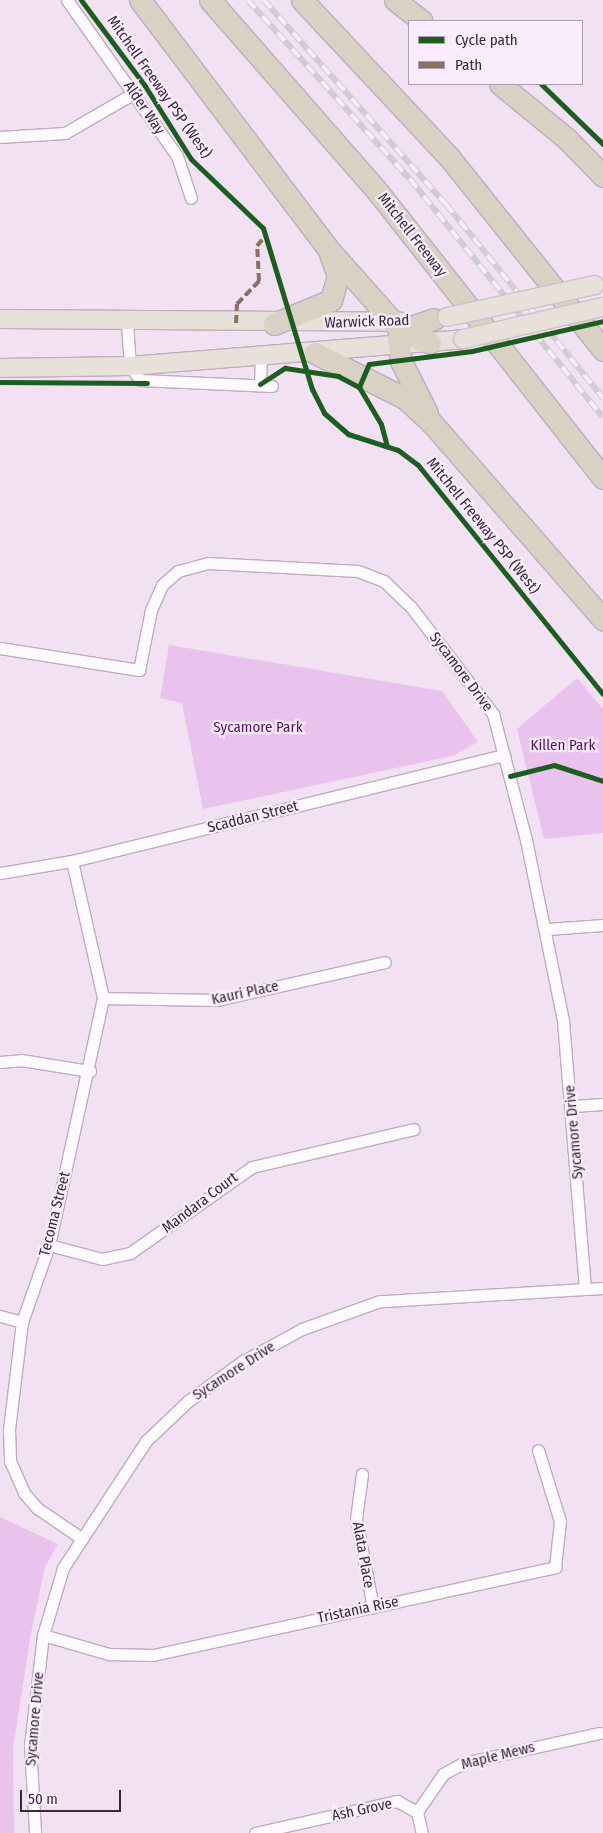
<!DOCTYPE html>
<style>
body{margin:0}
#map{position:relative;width:603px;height:1833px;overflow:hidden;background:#f2e0f3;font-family:"Fira Sans Condensed",sans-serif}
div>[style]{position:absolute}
.green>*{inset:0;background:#eac2ee}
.roads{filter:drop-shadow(1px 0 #bdaebe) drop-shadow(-1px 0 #bdaebe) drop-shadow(0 1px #bdaebe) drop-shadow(0 -1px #bdaebe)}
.minor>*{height:11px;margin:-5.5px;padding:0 5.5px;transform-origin:5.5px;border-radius:5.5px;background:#fdfafd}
.primary>*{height:18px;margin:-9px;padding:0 9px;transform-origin:9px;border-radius:9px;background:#e8e1da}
.motorway>*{height:21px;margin:-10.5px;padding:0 10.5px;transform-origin:10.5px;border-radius:10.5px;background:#d9d1c3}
.rail>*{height:5.5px;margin-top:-2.75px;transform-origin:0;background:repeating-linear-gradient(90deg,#fbecfd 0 11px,#d1ccd2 0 22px);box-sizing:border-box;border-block:1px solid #d1ccd2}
.bridges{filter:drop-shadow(1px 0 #cbc1cc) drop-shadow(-1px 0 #cbc1cc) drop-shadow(0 1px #cbc1cc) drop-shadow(0 -1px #cbc1cc)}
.primary-bridge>*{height:18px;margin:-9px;padding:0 9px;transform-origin:9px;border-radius:9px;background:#e8e1da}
.quiet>*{height:4px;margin-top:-2px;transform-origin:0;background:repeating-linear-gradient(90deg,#8d6e63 0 8px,transparent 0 12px)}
.cycleway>*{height:5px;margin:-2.5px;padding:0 2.5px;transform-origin:2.5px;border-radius:2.5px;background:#1b5e20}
span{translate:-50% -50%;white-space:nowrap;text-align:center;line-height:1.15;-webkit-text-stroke:4.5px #fbecfd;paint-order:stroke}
.street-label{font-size:15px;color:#38293a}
.park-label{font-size:15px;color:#5a0d64}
.legend{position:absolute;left:408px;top:20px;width:175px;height:65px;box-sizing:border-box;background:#fbecfd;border:1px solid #ad9eaf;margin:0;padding:6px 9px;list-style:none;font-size:15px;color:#38293a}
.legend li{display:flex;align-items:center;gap:10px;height:25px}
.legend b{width:25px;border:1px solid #ad9eaf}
.scale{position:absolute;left:20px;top:1790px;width:101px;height:22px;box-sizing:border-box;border:2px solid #38293a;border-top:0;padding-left:6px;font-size:15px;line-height:18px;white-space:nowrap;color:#38293a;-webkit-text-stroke:4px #fbecfd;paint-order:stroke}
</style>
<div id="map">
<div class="green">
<div style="clip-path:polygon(169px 645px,442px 691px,478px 742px,452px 756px,203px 809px,182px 703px,160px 698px)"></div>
<div style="clip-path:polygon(577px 678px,603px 709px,603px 833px,544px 839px,517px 729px)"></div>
<div style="clip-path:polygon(0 1517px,58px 1544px,45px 1567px,31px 1633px,13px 1748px,14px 1833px,0 1833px)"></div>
</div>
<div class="roads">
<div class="minor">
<div style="left:67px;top:0;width:191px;rotate:54.8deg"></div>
<div style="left:177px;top:156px;width:44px;rotate:71.6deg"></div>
<div style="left:0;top:137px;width:65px;rotate:-3.5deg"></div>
<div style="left:65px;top:133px;width:80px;rotate:-30.1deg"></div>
<div style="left:127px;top:323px;width:43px;rotate:86deg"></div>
<div style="left:130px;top:366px;width:17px;rotate:54deg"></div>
<div style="left:140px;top:380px;width:132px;rotate:2.6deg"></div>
<div style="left:260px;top:384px;width:27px;rotate:-88deg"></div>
<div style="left:0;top:648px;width:141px;rotate:9deg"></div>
<div style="left:139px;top:670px;width:61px;rotate:-78.7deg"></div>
<div style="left:151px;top:610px;width:27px;rotate:-66deg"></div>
<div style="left:162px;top:585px;width:21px;rotate:-41deg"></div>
<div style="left:178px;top:571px;width:31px;rotate:-15deg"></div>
<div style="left:208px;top:563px;width:150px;rotate:3.1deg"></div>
<div style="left:358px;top:571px;width:28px;rotate:21deg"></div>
<div style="left:384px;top:581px;width:37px;rotate:44deg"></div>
<div style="left:411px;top:607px;width:135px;rotate:52.5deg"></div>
<div style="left:493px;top:714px;width:130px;rotate:75.3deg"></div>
<div style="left:526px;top:840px;width:185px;rotate:78.4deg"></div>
<div style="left:563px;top:1021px;width:269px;rotate:85.3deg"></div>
<div style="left:585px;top:1289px;width:205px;rotate:176.6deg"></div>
<div style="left:380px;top:1301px;width:83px;rotate:160.3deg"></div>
<div style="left:302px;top:1329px;width:67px;rotate:151.5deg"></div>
<div style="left:243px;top:1361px;width:68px;rotate:144deg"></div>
<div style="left:188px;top:1401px;width:58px;rotate:136.4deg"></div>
<div style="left:146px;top:1441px;width:152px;rotate:123.2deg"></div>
<div style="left:63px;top:1568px;width:70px;rotate:106.6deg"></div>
<div style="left:43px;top:1635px;width:111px;rotate:96.7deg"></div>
<div style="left:30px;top:1745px;width:88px;rotate:86.7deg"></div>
<div style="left:72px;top:861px;width:140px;rotate:77.2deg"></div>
<div style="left:103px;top:998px;width:253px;rotate:102.3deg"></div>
<div style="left:49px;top:1245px;width:82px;rotate:109.3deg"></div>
<div style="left:22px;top:1322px;width:109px;rotate:96.9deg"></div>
<div style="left:9px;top:1430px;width:31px;rotate:88deg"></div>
<div style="left:10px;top:1461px;width:35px;rotate:66deg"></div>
<div style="left:24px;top:1493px;width:20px;rotate:49deg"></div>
<div style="left:37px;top:1508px;width:53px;rotate:34.3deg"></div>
<div style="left:0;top:873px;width:73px;rotate:-9.5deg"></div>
<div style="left:72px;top:861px;width:445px;rotate:-13.8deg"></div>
<div style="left:547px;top:929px;width:56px;rotate:-4.1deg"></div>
<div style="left:103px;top:998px;width:114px;rotate:1deg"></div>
<div style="left:217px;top:1000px;width:172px;rotate:-12.7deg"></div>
<div style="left:0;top:1062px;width:21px;rotate:-5deg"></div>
<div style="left:21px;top:1060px;width:70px;rotate:9.1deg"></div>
<div style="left:573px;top:1106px;width:30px;rotate:-4deg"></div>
<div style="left:49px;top:1245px;width:55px;rotate:14.8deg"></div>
<div style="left:102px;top:1259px;width:29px;rotate:-12deg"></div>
<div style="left:130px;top:1253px;width:149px;rotate:-35.2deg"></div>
<div style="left:252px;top:1167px;width:166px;rotate:-13.2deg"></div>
<div style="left:585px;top:1289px;width:18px;rotate:-3deg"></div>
<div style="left:0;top:1316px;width:23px;rotate:15deg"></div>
<div style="left:362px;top:1474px;width:45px;rotate:97.6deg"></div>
<div style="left:356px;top:1519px;width:90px;rotate:79.1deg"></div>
<div style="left:43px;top:1635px;width:69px;rotate:16.1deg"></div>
<div style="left:109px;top:1654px;width:44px;rotate:1.3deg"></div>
<div style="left:153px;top:1655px;width:412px;rotate:-12.3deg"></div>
<div style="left:555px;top:1567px;width:46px;rotate:-83.8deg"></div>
<div style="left:560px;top:1521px;width:74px;rotate:-107.2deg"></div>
<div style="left:417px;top:1812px;width:46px;rotate:-55.6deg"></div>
<div style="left:443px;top:1774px;width:23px;rotate:-29deg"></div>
<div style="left:463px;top:1763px;width:140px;rotate:-12.4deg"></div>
<div style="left:255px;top:1833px;width:146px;rotate:-12.7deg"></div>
<div style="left:397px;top:1801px;width:23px;rotate:29deg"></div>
<div style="left:417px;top:1812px;width:22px;rotate:77deg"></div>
</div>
<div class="primary">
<div style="left:0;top:319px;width:402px;rotate:0.4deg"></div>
<div style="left:0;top:368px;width:130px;rotate:-0.9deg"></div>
<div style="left:130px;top:366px;width:334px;rotate:-4.6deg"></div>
</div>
<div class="motorway">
<div style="left:140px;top:0;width:313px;rotate:52.9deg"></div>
<div style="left:329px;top:250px;width:110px;rotate:48.3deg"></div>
<div style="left:402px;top:332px;width:30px;rotate:21deg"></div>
<div style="left:210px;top:0;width:255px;rotate:48.8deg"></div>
<div style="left:378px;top:192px;width:364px;rotate:51.8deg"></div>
<div style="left:302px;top:0;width:215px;rotate:46.9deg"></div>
<div style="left:449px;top:157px;width:247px;rotate:51.4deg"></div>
<div style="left:395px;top:0;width:34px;rotate:38deg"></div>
<div style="left:500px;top:84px;width:87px;rotate:39.4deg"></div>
<div style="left:567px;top:139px;width:52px;rotate:45.8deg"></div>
<div style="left:274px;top:324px;width:62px;rotate:-22.8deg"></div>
<div style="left:331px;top:300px;width:25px;rotate:-74deg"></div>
<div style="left:338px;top:276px;width:23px;rotate:-110deg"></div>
<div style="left:315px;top:353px;width:102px;rotate:26.8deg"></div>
<div style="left:406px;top:399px;width:34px;rotate:43deg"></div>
<div style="left:431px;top:422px;width:262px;rotate:48.9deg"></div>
<div style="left:427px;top:413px;width:58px;rotate:-116.6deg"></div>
<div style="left:401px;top:361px;width:22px;rotate:-98deg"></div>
<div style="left:398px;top:339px;width:18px;rotate:-43deg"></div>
<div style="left:411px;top:327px;width:24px;rotate:-19deg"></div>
</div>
</div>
<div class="rail">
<div style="left:248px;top:0;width:241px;rotate:47.9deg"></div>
<div style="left:410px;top:179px;width:306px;rotate:51deg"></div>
<div style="left:264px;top:0;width:273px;rotate:48.3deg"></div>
<div style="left:446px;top:204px;width:250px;rotate:51deg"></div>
</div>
<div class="bridges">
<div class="primary-bridge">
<div style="left:447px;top:317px;width:151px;rotate:-12.2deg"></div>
<div style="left:463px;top:339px;width:144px;rotate:-12.9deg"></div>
</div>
</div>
<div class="quiet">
<div style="left:134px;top:93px;width:13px;rotate:-32deg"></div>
<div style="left:236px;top:323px;width:19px;rotate:-87deg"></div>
<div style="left:237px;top:304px;width:32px;rotate:-46deg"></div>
<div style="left:259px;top:281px;width:35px;rotate:-93deg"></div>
<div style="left:257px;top:246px;width:14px;rotate:-51deg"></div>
</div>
<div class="cycleway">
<div style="left:81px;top:0;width:107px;rotate:53.3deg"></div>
<div style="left:145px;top:86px;width:86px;rotate:57.8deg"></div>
<div style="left:191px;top:159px;width:100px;rotate:43.8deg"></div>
<div style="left:263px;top:228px;width:168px;rotate:73.1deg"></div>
<div style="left:312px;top:389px;width:27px;rotate:63deg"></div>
<div style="left:324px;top:413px;width:32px;rotate:41deg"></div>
<div style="left:348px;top:434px;width:52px;rotate:17.7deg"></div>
<div style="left:398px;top:450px;width:25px;rotate:37deg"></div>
<div style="left:418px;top:465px;width:294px;rotate:51.1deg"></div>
<div style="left:541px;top:84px;width:86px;rotate:44.1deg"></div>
<div style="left:0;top:382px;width:147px;rotate:0.4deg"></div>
<div style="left:260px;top:384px;width:30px;rotate:-33deg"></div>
<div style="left:285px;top:368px;width:54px;rotate:8.6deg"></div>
<div style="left:338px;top:376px;width:24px;rotate:28deg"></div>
<div style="left:359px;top:387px;width:43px;rotate:59.3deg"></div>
<div style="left:381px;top:424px;width:23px;rotate:75deg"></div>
<div style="left:359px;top:387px;width:25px;rotate:-67deg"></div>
<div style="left:369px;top:364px;width:104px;rotate:-7.2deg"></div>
<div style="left:472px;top:351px;width:134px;rotate:-12.9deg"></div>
<div style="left:510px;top:776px;width:45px;rotate:-14deg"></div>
<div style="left:554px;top:765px;width:52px;rotate:18.1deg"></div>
</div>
<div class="street-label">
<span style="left:159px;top:87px;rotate:55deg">Mitchell Freeway PSP (West)</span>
<span style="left:144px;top:108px;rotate:56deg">Alder Way</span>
<span style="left:412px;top:235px;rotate:52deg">Mitchell Freeway</span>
<span style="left:367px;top:322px;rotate:-2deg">Warwick Road</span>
<span style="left:483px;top:526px;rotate:51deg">Mitchell Freeway PSP (West)</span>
<span style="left:461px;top:672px;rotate:53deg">Sycamore Drive</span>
<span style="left:253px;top:817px;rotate:-14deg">Scaddan Street</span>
<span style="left:245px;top:993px;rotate:-12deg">Kauri Place</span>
<span style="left:574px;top:1132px;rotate:-95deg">Sycamore Drive</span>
<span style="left:200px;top:1203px;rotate:-37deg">Mandara Court</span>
<span style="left:55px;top:1214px;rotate:-76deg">Tecoma Street</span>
<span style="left:234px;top:1371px;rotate:-33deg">Sycamore Drive</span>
<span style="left:363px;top:1555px;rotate:80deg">Alata Place</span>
<span style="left:358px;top:1610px;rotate:-12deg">Tristania Rise</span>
<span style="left:35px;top:1719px;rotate:-85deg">Sycamore Drive</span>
<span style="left:498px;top:1756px;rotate:-14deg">Maple Mews</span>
<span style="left:362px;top:1810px;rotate:-12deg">Ash Grove</span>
</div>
<div class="park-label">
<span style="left:258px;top:728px">Sycamore Park</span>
<span style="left:563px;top:746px">Killen Park</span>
</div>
<ul class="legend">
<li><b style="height:6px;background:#1b5e20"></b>Cycle path</li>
<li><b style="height:6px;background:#8d6e63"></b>Path</li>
</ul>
<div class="scale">50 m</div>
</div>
